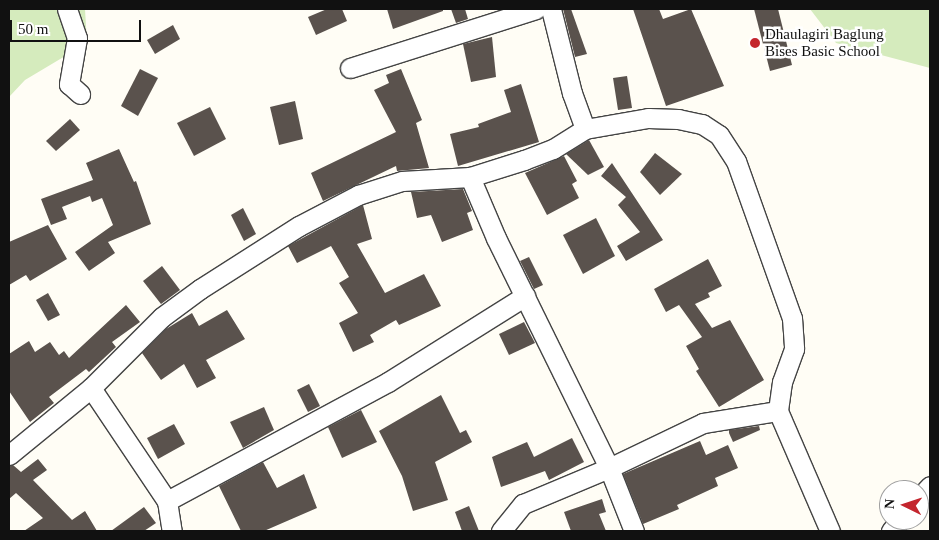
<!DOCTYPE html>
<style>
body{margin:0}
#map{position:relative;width:939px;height:540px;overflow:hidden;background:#fffdf5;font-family:"Times New Roman",serif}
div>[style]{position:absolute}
.green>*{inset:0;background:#d5ebbd}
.building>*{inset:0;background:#5a524d}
.roads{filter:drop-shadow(1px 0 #444) drop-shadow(-1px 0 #444) drop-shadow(0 1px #444) drop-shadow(0 -1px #444)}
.minor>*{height:19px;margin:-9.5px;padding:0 9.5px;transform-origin:9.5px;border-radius:9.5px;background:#fff}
.dots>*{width:14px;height:14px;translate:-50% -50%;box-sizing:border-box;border:2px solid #fff;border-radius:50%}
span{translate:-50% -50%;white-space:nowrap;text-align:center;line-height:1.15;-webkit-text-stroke:5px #fff;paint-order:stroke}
.poi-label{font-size:15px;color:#111}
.left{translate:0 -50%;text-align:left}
.frame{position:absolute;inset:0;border:10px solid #111;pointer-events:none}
.north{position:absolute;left:879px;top:480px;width:50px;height:50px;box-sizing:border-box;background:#fff;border:1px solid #a0a0a0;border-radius:50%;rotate:274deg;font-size:14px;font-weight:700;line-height:20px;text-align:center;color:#111}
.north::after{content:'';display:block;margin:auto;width:18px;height:22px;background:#c4262e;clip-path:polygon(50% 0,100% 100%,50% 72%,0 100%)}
.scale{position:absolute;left:10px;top:20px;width:131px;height:22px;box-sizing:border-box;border:2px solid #111;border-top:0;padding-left:6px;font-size:15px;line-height:18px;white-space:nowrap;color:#111;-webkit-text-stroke:4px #fff;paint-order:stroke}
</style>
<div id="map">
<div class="green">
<div style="clip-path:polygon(9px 9px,85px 9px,87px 43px,25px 80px,9px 97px)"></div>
<div style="clip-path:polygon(810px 9px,930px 9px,930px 68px,836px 43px)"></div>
</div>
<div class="building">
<div style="clip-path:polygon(327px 9px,342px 9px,347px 21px,316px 35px,308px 17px)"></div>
<div style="clip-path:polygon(387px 9px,443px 9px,443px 11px,393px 29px)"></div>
<div style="clip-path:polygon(451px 9px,465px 9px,468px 19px,456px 23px)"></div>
<div style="clip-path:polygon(563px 9px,571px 9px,587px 54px,575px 57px)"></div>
<div style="clip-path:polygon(633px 9px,659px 9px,663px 19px,691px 9px,724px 86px,666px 106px)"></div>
<div style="clip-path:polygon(754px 9px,778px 9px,792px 65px,770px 71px)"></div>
<div style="clip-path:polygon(173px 25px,180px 39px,155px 54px,147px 40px)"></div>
<div style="clip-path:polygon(492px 37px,496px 77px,471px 82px,463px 44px)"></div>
<div style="clip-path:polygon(140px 69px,158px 78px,138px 116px,121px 106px)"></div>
<div style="clip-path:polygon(401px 69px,422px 120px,416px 123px,429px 168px,397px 171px,396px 166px,323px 201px,311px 173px,396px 132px,374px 90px,389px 83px,386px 75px)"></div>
<div style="clip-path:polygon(627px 76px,632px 108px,618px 110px,613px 78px)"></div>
<div style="clip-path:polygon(521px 84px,539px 142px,458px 166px,450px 134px,479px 127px,478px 124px,511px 112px,504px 90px)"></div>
<div style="clip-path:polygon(295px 101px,303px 139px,279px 145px,270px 107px)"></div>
<div style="clip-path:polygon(210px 107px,226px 139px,194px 156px,177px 123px)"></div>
<div style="clip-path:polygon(70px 119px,80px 130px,56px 151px,46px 141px)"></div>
<div style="clip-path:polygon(589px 140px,604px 167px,588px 175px,566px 154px)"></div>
<div style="clip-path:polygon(119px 149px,134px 182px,136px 181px,151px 224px,108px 242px,115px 253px,89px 271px,75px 252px,113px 225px,102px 198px,92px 202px,90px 196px,62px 207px,67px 219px,51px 225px,41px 199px,93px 180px,86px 163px)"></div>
<div style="clip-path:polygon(655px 153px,682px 174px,660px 195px,640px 172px)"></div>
<div style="clip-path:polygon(564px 156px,577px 181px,572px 184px,579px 198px,547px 215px,525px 173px)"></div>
<div style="clip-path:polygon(612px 163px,663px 240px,626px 261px,617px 246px,640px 232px,618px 205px,626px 197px,601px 176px)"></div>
<div style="clip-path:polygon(463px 189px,472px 211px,467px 213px,473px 230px,442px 242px,431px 215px,417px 218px,411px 192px)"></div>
<div style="clip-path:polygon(363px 205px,372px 239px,357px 244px,385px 293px,424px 274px,441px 306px,399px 325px,396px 320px,370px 335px,374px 342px,353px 352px,339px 323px,358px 313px,339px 283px,349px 277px,331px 246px,297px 263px,288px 246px)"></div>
<div style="clip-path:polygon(243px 208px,256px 234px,244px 241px,231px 215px)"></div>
<div style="clip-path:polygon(596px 218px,615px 256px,583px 274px,563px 235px)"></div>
<div style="clip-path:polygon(48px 225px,67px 259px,30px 281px,26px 275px,9px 285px,9px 242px)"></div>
<div style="clip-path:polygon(529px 257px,543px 285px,534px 289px,520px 261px)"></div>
<div style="clip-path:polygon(708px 259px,722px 286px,708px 293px,710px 297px,695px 304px,712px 328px,730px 320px,764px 380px,719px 407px,696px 371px,699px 369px,686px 346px,702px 337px,679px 305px,666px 312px,654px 289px)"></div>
<div style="clip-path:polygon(162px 266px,180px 290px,161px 304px,143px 281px)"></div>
<div style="clip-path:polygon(48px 293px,60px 315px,48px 321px,36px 300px)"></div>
<div style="clip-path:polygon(126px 305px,140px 322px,112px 342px,116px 347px,89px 372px,86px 369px,49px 397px,54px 403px,30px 422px,9px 391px,9px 354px,29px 341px,35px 352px,50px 342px,59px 355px,64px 351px,69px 358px)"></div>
<div style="clip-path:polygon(227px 310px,245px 339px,206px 360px,216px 378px,197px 388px,184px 364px,161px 380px,142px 353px,166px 329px,192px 313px,199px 326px)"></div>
<div style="clip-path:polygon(524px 322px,535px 343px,509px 355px,499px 334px)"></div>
<div style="clip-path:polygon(309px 384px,320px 406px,308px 412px,297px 390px)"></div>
<div style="clip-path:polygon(441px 395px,460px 433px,466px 430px,472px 442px,435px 462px,448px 500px,413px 511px,402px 476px,379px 431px)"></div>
<div style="clip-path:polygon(264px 407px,274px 430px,243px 448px,230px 422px)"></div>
<div style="clip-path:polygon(361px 410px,377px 442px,342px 458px,328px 427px)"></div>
<div style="clip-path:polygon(174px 424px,185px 444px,158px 459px,147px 438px)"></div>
<div style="clip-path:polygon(759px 426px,760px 430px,733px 442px,729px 433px,729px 430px)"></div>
<div style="clip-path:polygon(572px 438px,584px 462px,549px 480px,545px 471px,501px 487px,492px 457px,527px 442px,534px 457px)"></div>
<div style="clip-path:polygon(700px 441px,706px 455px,728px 445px,738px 468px,715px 478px,718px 486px,677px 505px,679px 509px,643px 524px,623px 474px)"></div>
<div style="clip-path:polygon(38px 459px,47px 470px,33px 480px,72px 520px,85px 511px,97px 531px,24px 531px,43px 518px,16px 493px,9px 499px,9px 466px,13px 465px,21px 472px)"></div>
<div style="clip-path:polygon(263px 462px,277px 488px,304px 474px,317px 508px,264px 531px,241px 531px,219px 486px)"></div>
<div style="clip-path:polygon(602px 499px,606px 512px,599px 514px,606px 531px,571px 531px,564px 512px)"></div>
<div style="clip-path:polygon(469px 506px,479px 531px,462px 531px,455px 512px)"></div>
<div style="clip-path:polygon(144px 507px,156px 523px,144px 531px,111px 531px)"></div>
</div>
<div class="roads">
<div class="minor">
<div style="left:67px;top:9px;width:31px;rotate:71deg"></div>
<div style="left:77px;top:38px;width:47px;rotate:99.9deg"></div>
<div style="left:69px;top:84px;width:15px;rotate:42deg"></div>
<div style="left:551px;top:9px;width:87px;rotate:76deg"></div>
<div style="left:572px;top:93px;width:38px;rotate:70deg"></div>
<div style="left:585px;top:129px;width:64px;rotate:-9.9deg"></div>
<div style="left:648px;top:118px;width:30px;rotate:2deg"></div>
<div style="left:678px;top:119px;width:25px;rotate:12deg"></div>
<div style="left:702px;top:124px;width:20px;rotate:33deg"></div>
<div style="left:719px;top:135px;width:31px;rotate:57deg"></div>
<div style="left:736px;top:161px;width:167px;rotate:70.4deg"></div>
<div style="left:792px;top:318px;width:31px;rotate:86deg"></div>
<div style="left:794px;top:349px;width:35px;rotate:110deg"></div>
<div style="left:782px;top:382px;width:29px;rotate:98deg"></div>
<div style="left:778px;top:411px;width:131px;rotate:66.6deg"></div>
<div style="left:350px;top:68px;width:195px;rotate:-17.6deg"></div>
<div style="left:470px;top:177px;width:66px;rotate:66.9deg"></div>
<div style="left:496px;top:238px;width:256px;rotate:63.8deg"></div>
<div style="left:609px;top:468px;width:68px;rotate:68.4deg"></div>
<div style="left:91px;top:388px;width:136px;rotate:56.1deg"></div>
<div style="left:167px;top:501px;width:30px;rotate:81deg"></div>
<div style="left:9px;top:455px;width:106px;rotate:-39.3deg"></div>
<div style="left:91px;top:388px;width:100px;rotate:-45deg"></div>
<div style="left:162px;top:317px;width:47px;rotate:-36.4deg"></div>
<div style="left:200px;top:289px;width:117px;rotate:-32.5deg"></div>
<div style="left:299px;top:226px;width:67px;rotate:-27.7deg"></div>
<div style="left:358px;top:195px;width:46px;rotate:-17.7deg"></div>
<div style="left:402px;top:181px;width:68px;rotate:-3.4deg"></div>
<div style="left:470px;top:177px;width:57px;rotate:-17.5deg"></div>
<div style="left:524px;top:160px;width:31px;rotate:-21deg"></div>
<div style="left:553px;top:149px;width:38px;rotate:-32deg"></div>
<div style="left:919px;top:498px;width:16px;rotate:-47deg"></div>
<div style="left:167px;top:501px;width:251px;rotate:-28.3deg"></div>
<div style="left:388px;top:382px;width:162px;rotate:-32.1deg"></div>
<div style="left:501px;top:531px;width:35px;rotate:-51deg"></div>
<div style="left:523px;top:504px;width:93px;rotate:-22.7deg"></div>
<div style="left:609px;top:468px;width:104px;rotate:-25.6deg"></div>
<div style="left:703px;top:423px;width:76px;rotate:-9.1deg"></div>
<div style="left:891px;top:531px;width:14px;rotate:-51deg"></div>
</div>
</div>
<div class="dots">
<div style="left:755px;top:43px;background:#c4262e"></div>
</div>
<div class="poi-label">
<span class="left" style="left:765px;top:43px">Dhaulagiri Baglung<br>Bises Basic School</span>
</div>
<div class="frame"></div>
<div class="north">N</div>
<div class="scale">50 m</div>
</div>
